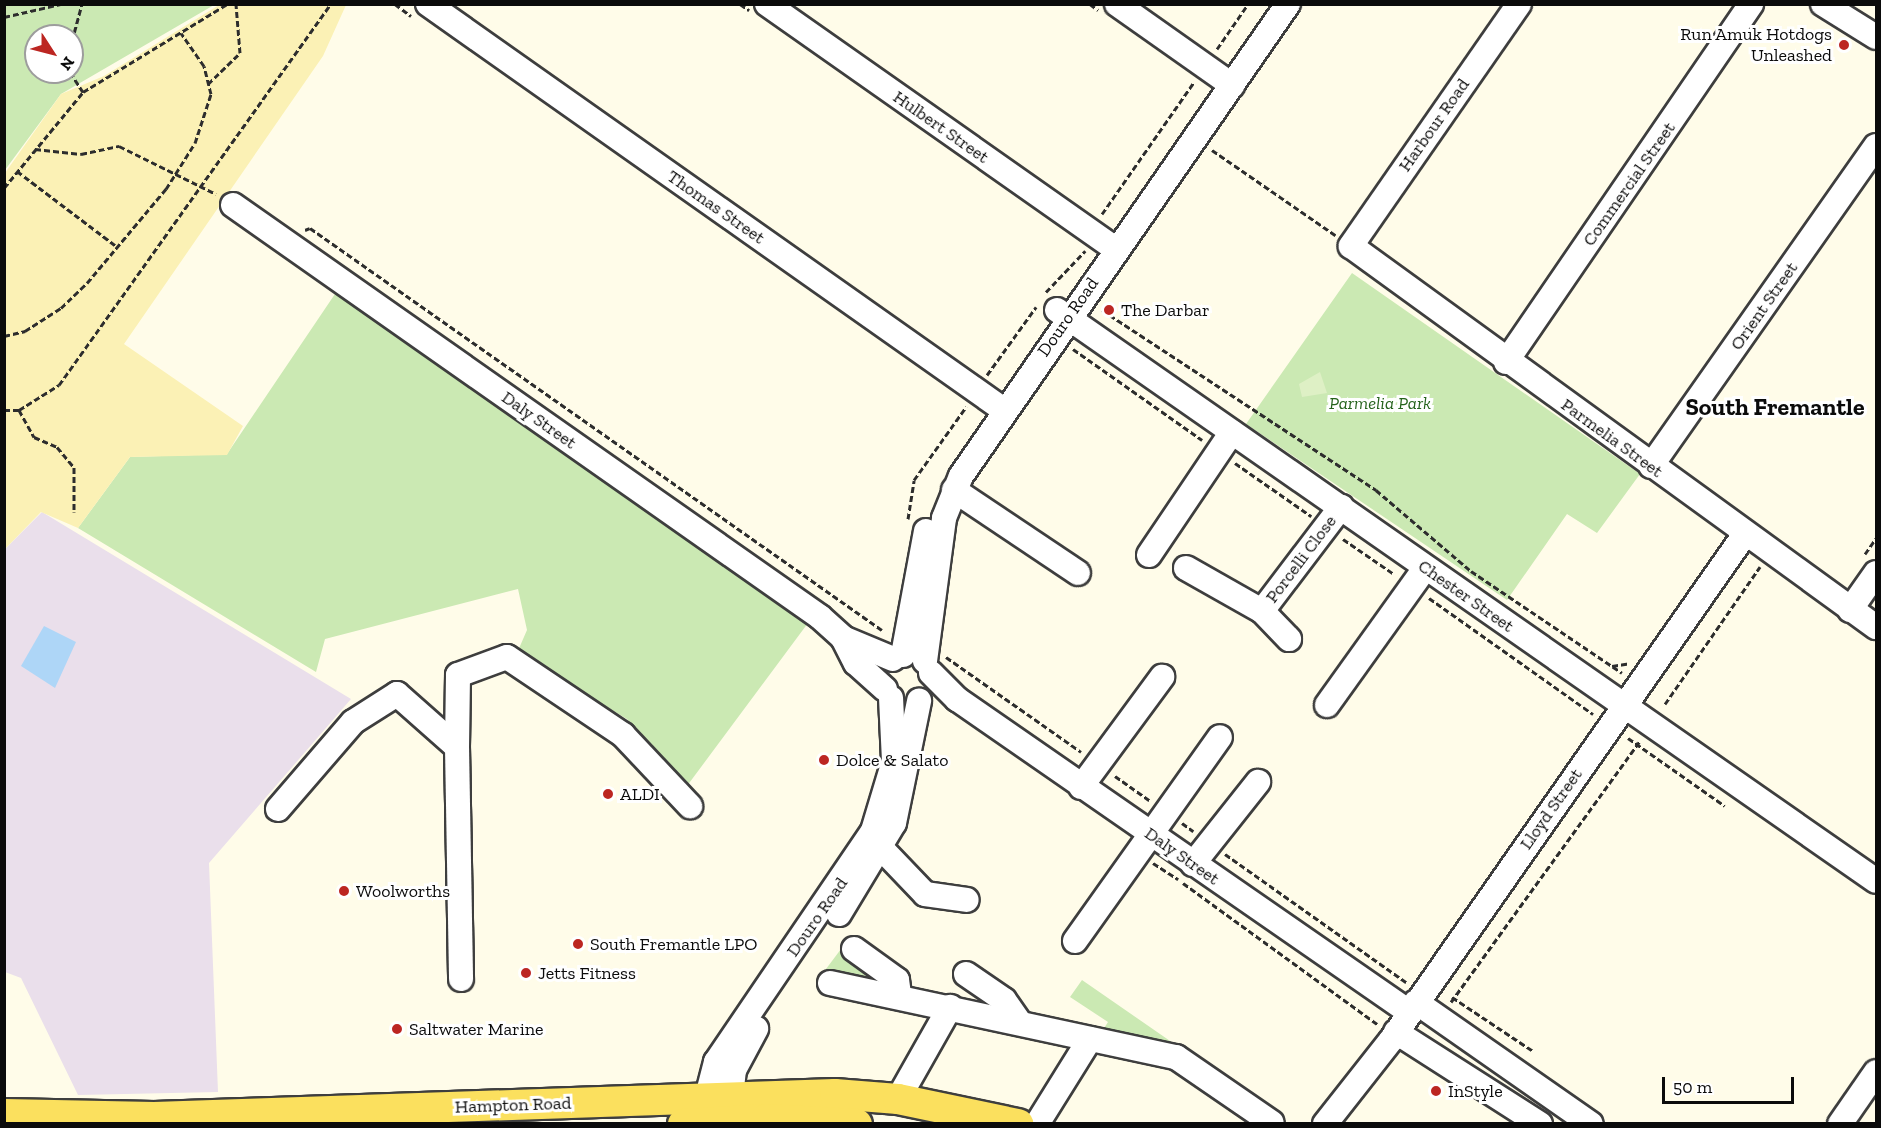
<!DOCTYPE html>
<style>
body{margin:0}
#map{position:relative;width:1881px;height:1128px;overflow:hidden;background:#fffce9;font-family:"Zilla Slab",serif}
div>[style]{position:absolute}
.industrial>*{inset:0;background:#eadfeb}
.green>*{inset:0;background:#cbe9b3}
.sand>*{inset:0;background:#fbf1b5}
.pitch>*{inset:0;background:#def0c5}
.water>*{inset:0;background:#aed6f7}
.path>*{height:3px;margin-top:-1.5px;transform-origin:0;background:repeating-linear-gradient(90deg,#2d2d2d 0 6px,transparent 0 9px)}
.roads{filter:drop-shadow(2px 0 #3e3e3e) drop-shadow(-2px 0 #3e3e3e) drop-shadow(0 2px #3e3e3e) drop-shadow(0 -2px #3e3e3e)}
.minor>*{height:24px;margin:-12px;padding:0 12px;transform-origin:12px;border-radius:12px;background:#fff}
.major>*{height:30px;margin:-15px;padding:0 15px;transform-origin:15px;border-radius:15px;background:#fbe05e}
.dots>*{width:16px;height:16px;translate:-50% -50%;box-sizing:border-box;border:3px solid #fff;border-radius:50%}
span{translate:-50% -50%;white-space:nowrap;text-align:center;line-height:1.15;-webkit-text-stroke:6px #fff;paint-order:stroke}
.poi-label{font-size:18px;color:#0b0b0b}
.right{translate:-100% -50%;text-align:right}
.left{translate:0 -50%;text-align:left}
.street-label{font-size:18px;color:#0b0b0b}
.park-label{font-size:18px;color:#25631c;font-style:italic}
.district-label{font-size:24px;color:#0b0b0b;font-weight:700}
.frame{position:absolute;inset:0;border:6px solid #0b0b0b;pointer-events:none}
.north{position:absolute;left:24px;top:24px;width:60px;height:60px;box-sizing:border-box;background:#fff;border:2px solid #9d9d9d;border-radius:50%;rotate:126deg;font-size:16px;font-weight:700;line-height:24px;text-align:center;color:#0b0b0b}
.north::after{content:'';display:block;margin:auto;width:21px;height:27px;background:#bc2622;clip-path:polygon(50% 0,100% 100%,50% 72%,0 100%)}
.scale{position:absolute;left:1662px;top:1077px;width:132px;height:27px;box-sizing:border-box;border:3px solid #0b0b0b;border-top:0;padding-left:8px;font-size:18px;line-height:21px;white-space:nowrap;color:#0b0b0b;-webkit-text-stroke:4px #fff;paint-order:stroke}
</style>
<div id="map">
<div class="industrial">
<div style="clip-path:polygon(42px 512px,351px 699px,209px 863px,218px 1092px,78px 1095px,21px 978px,5px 972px,5px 549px)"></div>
</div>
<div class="green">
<div style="clip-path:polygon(evenodd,5px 5px,214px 5px,61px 94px,5px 170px,5px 5px,36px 36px,72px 36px,72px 72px,36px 72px,36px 36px)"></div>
<div style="clip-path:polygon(1352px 273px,1640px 474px,1597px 533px,1567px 514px,1507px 600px,1246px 424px)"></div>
<div style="clip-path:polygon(337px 291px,808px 623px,684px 790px,627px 719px,517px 653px,527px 630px,518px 589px,325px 639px,316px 672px,78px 528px,130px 457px,227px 454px)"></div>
<div style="clip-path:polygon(841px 949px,891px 983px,823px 973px)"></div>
<div style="clip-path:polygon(1082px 980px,1173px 1043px,1103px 1030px,1108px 1022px,1070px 997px)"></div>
</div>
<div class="sand">
<div style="clip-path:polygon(219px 5px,346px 5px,323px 56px,124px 344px,243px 426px,227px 455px,130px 457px,78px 528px,41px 512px,5px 549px,5px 173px,61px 94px,104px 76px)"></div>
</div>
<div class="pitch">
<div style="clip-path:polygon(1320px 372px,1327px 393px,1302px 397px,1299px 384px)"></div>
</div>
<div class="water">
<div style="clip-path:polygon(44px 626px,76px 642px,55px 688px,21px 666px)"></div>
</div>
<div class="path">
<div style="left:395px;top:4px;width:20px;rotate:37deg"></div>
<div style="left:740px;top:4px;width:11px;rotate:34deg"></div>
<div style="left:1090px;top:4px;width:10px;rotate:37deg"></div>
<div style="left:4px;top:17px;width:58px;rotate:-12.8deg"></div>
<div style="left:72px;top:41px;width:38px;rotate:-75deg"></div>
<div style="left:1217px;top:49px;width:55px;rotate:-55.4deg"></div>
<div style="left:70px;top:72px;width:24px;rotate:57deg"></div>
<div style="left:208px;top:84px;width:45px;rotate:-44.1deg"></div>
<div style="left:240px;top:53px;width:49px;rotate:-94.7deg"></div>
<div style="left:35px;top:149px;width:46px;rotate:6.2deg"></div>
<div style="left:81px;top:154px;width:39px;rotate:-12deg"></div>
<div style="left:119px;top:146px;width:108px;rotate:26.3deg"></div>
<div style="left:1212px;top:150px;width:150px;rotate:34.6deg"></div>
<div style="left:17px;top:171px;width:123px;rotate:37.1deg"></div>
<div style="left:4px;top:188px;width:124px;rotate:-50.5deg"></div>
<div style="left:83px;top:92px;width:169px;rotate:-31.4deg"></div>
<div style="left:1102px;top:214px;width:161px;rotate:-55.1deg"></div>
<div style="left:305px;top:230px;width:5px;rotate:-22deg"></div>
<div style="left:310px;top:228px;width:699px;rotate:35.1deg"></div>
<div style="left:1046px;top:292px;width:57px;rotate:-46.4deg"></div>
<div style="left:1102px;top:310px;width:328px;rotate:33.3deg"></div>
<div style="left:1376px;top:490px;width:125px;rotate:40.5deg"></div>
<div style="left:1471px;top:571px;width:182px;rotate:34deg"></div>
<div style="left:4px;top:336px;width:22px;rotate:-13deg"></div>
<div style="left:25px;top:331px;width:43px;rotate:-32.6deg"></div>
<div style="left:61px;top:308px;width:36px;rotate:-44deg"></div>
<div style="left:87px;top:283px;width:123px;rotate:-50deg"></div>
<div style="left:166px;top:189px;width:54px;rotate:-57.8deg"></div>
<div style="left:195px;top:143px;width:52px;rotate:-71.9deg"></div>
<div style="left:211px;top:94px;width:29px;rotate:-104deg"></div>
<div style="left:204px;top:66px;width:40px;rotate:-124.9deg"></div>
<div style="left:1073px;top:349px;width:158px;rotate:35.2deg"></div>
<div style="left:987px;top:375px;width:84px;rotate:-54.2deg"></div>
<div style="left:4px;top:410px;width:15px"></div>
<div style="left:19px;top:410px;width:47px;rotate:-32deg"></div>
<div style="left:59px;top:385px;width:468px;rotate:-54.5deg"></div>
<div style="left:19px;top:410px;width:31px;rotate:61deg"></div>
<div style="left:34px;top:437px;width:25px;rotate:23deg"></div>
<div style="left:57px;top:447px;width:26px;rotate:50deg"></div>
<div style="left:74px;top:467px;width:45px;rotate:90deg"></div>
<div style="left:1235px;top:463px;width:93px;rotate:34.9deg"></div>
<div style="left:908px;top:519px;width:39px;rotate:-81deg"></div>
<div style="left:914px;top:480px;width:90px;rotate:-54.5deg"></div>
<div style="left:1343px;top:539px;width:62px;rotate:34.5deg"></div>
<div style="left:1865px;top:554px;width:19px;rotate:-55deg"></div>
<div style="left:1429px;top:598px;width:201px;rotate:35.3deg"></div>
<div style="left:946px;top:657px;width:165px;rotate:35.1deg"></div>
<div style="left:1612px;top:666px;width:18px;rotate:-9deg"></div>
<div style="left:1665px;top:704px;width:167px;rotate:-55.3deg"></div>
<div style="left:1628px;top:738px;width:118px;rotate:35deg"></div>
<div style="left:1115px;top:776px;width:42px;rotate:35.2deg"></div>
<div style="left:1182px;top:823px;width:14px;rotate:36deg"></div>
<div style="left:1225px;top:854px;width:222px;rotate:35.3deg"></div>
<div style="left:1153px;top:863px;width:30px;rotate:33deg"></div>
<div style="left:1183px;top:883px;width:240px;rotate:36deg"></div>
<div style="left:1452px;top:997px;width:97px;rotate:33.7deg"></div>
<div style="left:1451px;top:1002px;width:321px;rotate:-54.1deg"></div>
</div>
<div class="roads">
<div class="minor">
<div style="left:428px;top:4px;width:705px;rotate:35.18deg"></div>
<div style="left:767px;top:4px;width:426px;rotate:35.1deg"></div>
<div style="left:1117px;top:4px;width:141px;rotate:35.2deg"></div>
<div style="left:1519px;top:4px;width:295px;rotate:124.8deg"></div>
<div style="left:1351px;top:246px;width:649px;rotate:35.97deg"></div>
<div style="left:1823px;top:4px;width:62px;rotate:31.9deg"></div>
<div style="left:233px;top:205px;width:717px;rotate:35.06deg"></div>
<div style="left:820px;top:617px;width:31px;rotate:42deg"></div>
<div style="left:843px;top:638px;width:28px;rotate:63deg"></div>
<div style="left:856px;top:663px;width:39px;rotate:42deg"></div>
<div style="left:1057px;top:310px;width:998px;rotate:34.88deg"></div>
<div style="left:1506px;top:362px;width:434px;rotate:-55.6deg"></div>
<div style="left:1651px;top:466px;width:391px;rotate:-54.9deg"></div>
<div style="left:954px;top:490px;width:149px;rotate:33.8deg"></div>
<div style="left:1149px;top:555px;width:148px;rotate:-56deg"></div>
<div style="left:1186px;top:568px;width:87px;rotate:29.5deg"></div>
<div style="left:1262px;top:611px;width:39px;rotate:46deg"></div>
<div style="left:1850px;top:610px;width:45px;rotate:-54.9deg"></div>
<div style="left:1262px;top:611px;width:131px;rotate:-52.8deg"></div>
<div style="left:843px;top:638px;width:54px;rotate:22.8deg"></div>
<div style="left:903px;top:655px;width:126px;rotate:-79.5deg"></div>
<div style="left:925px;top:661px;width:144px;rotate:-82.4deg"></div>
<div style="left:944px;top:518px;width:45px;rotate:-68deg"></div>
<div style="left:961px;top:476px;width:574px;rotate:-55.29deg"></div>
<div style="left:931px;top:673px;width:37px;rotate:45deg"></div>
<div style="left:957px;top:699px;width:550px;rotate:34.7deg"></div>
<div style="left:1327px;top:705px;width:168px;rotate:-54.4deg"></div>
<div style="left:457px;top:747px;width:72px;rotate:-89.2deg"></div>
<div style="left:458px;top:675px;width:52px;rotate:-20.2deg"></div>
<div style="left:507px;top:657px;width:140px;rotate:33.9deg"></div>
<div style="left:623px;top:735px;width:98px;rotate:46.7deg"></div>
<div style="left:1081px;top:787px;width:137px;rotate:-53.6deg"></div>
<div style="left:278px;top:809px;width:115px;rotate:-49.2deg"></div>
<div style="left:353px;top:722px;width:52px;rotate:-32.5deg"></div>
<div style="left:397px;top:694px;width:80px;rotate:41.5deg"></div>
<div style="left:457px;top:747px;width:232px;rotate:89deg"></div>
<div style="left:882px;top:849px;width:62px;rotate:46.3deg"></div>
<div style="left:925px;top:894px;width:42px;rotate:8.1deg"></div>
<div style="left:1193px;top:864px;width:105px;rotate:-51.6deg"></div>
<div style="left:839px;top:914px;width:106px;rotate:-58.9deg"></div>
<div style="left:894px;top:823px;width:125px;rotate:-78.4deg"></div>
<div style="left:1075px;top:941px;width:250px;rotate:-54.6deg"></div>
<div style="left:854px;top:949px;width:53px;rotate:35.8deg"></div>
<div style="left:897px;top:980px;width:15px;rotate:82deg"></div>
<div style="left:966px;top:974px;width:46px;rotate:34.4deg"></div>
<div style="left:1004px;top:1000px;width:28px;rotate:55deg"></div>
<div style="left:830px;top:983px;width:354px;rotate:12.1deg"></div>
<div style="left:1176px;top:1057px;width:116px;rotate:34.5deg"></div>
<div style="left:1416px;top:1002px;width:213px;rotate:34.9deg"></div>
<div style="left:1396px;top:1032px;width:171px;rotate:32.6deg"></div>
<div style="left:898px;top:1099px;width:106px;rotate:-60.5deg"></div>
<div style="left:729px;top:1115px;width:45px;rotate:-83.7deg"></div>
<div style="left:734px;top:1070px;width:47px;rotate:-61.8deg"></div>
<div style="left:702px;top:1116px;width:56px;rotate:-75.5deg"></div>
<div style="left:716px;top:1062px;width:279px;rotate:-55.8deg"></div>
<div style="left:873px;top:831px;width:73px;rotate:-73.3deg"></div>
<div style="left:894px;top:761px;width:63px;rotate:-92.7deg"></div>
<div style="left:1037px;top:1124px;width:100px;rotate:-58.1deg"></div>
<div style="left:1325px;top:1124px;width:108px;rotate:-51.8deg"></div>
<div style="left:1392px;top:1039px;width:616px;rotate:-55.05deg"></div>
<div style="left:1840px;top:1124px;width:63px;rotate:-55.3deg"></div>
</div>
<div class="major">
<div style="left:4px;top:1114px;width:150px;rotate:1.1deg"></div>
<div style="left:154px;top:1117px;width:681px;rotate:-1.93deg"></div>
<div style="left:835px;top:1094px;width:63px;rotate:4.5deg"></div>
<div style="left:898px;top:1099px;width:123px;rotate:11.8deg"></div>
<div style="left:683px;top:1124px;width:83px;rotate:-3.4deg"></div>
<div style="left:766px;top:1119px;width:91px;rotate:3.1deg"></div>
</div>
</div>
<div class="dots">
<div style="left:1844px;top:45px;background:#bc2622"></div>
<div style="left:1109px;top:310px;background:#bc2622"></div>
<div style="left:824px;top:760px;background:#bc2622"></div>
<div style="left:608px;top:794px;background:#bc2622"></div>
<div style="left:344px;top:891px;background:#bc2622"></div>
<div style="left:578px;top:944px;background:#bc2622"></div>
<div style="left:526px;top:973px;background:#bc2622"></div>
<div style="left:397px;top:1029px;background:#bc2622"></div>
<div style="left:1436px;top:1091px;background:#bc2622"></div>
</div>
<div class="poi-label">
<span class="right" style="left:1832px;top:45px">Run Amuk Hotdogs<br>Unleashed</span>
<span class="left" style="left:1121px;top:310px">The Darbar</span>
<span class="left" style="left:836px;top:760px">Dolce &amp; Salato</span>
<span class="left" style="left:620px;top:794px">ALDI</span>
<span class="left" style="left:356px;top:891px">Woolworths</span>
<span class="left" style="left:590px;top:944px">South Fremantle LPO</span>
<span class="left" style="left:538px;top:973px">Jetts Fitness</span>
<span class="left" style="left:409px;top:1029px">Saltwater Marine</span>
<span class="left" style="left:1448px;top:1091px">InStyle</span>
</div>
<div class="street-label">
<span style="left:1434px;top:125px;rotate:-55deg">Harbour Road</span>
<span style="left:941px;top:127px;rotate:35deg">Hulbert Street</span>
<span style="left:1629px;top:184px;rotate:-55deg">Commercial Street</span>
<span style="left:716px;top:207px;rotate:35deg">Thomas Street</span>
<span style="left:1764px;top:306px;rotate:-55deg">Orient Street</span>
<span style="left:1068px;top:317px;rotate:-55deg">Douro Road</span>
<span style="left:539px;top:420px;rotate:35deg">Daly Street</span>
<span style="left:1612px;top:438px;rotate:36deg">Parmelia Street</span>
<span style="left:1301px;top:559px;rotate:-53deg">Porcelli Close</span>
<span style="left:1466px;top:596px;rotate:35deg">Chester Street</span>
<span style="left:1551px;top:809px;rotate:-55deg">Lloyd Street</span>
<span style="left:1182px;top:856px;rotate:35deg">Daly Street</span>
<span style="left:817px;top:917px;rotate:-55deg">Douro Road</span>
<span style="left:513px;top:1105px;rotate:-2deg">Hampton Road</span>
</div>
<div class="park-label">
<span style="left:1380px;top:403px">Parmelia Park</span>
</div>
<div class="district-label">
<span style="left:1775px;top:407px">South Fremantle</span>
</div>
<div class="frame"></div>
<div class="north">N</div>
<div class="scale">50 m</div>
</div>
